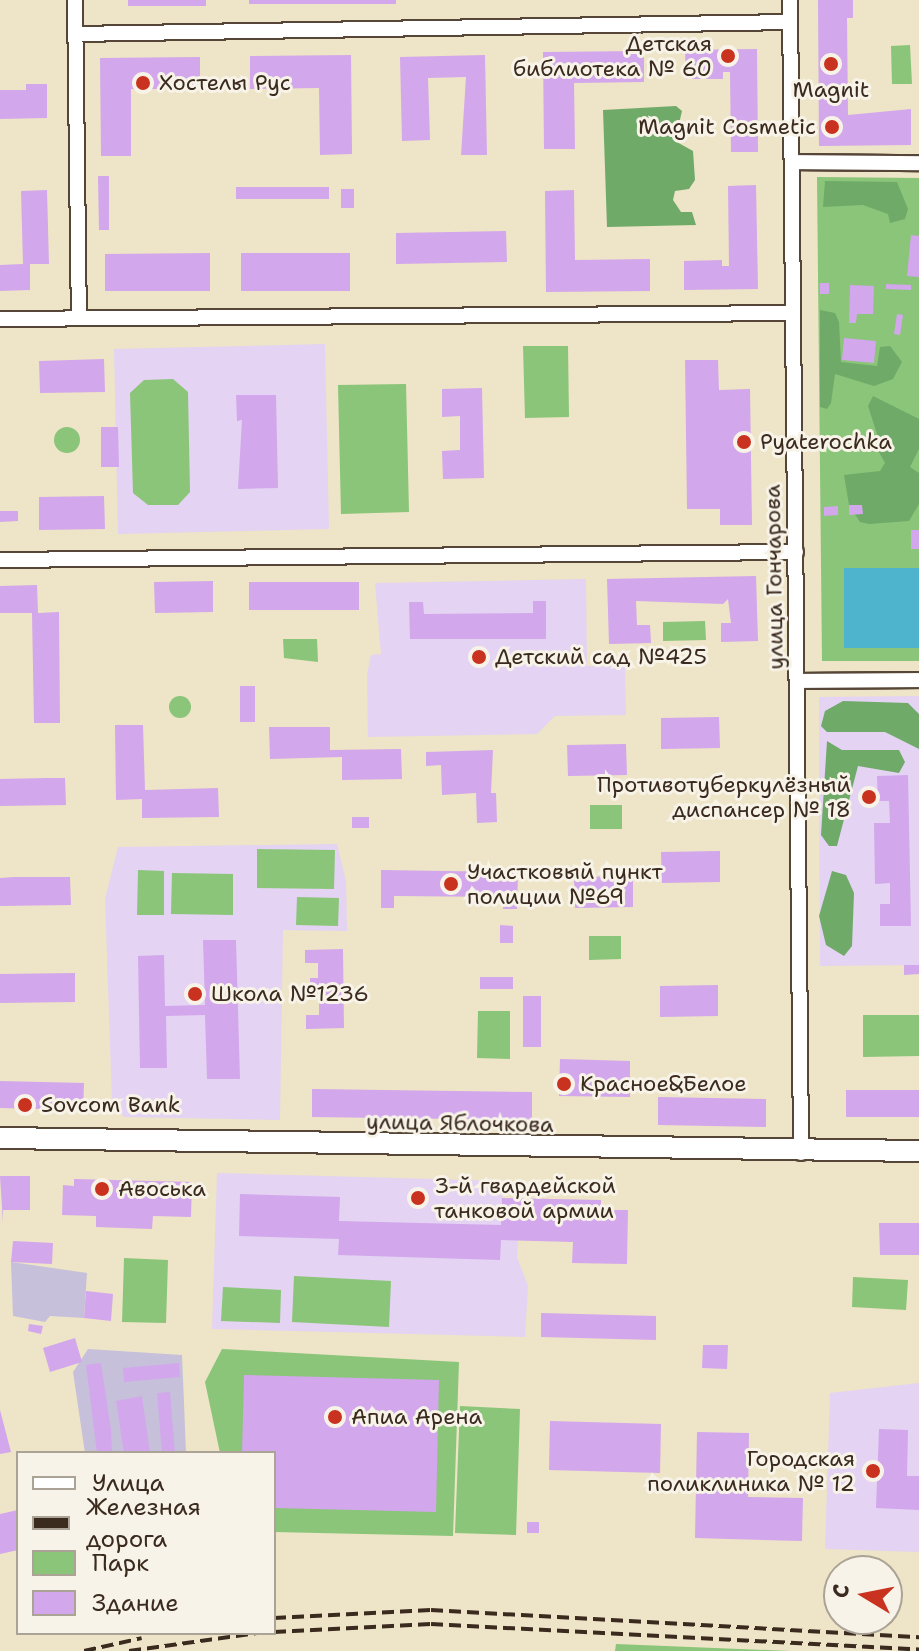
<!DOCTYPE html>
<meta charset="utf-8">
<style>
body{margin:0}
#map{position:relative;width:919px;height:1651px;overflow:hidden;background:#eee4c7;font-family:"Shantell Sans",sans-serif}
div>[style]{position:absolute}
.built>*{inset:0;background:#e4d3f2}
.industrial>*{inset:0;background:#c6c0da}
.green>*{inset:0;background:#8ac579}
.round{border-radius:50%}
.forest>*{inset:0;background:#6faa69}
.water>*{inset:0;background:#4eb4cd}
.building>*{inset:0;background:#d2a7ec}
.roads{filter:drop-shadow(2px 0 #564637) drop-shadow(-2px 0 #564637) drop-shadow(0 2px #564637) drop-shadow(0 -2px #564637)}
.street>*{height:14px;margin:-7px;padding:0 7px;transform-origin:7px;border-radius:7px;background:#fff}
.secondary>*{height:20px;margin:-10px;padding:0 10px;transform-origin:10px;border-radius:10px;background:#fff}
.rail>*{height:4px;margin-top:-2px;transform-origin:0;background:repeating-linear-gradient(90deg,#3b2a1e 0 12px,transparent 0 18px)}
.dots>*{width:22px;height:22px;translate:-50% -50%;box-sizing:border-box;border:4px solid #f7f3e8;border-radius:50%}
span{translate:-50% -50%;white-space:nowrap;text-align:center;line-height:1.15;-webkit-text-stroke:6px #f7f3e8;paint-order:stroke}
.poi-label{font-size:22px;color:#3b2a1e}
.right{translate:-100% -50%;text-align:right}
.left{translate:0 -50%;text-align:left}
.street-label{font-size:22px;color:#3b2a1e}
.legend{position:absolute;left:16px;top:1451px;width:260px;height:184px;box-sizing:border-box;background:#f7f3e8;border:2px solid #aca397;margin:0;padding:10px 14px;list-style:none;font-size:24px;color:#3b2a1e}
.legend li{display:flex;align-items:center;gap:16px;height:40px}
.legend b{width:40px;border:2px solid #aca397}
.north{position:absolute;left:823px;top:1555px;width:80px;height:80px;box-sizing:border-box;background:#f7f3e8;border:2px solid #aca397;border-radius:50%;rotate:280deg;font-size:22px;font-weight:700;line-height:32px;text-align:center;color:#3b2a1e}
.north::after{content:'';display:block;margin:auto;width:28px;height:36px;background:#c8321e;clip-path:polygon(50% 0,100% 100%,50% 72%,0 100%)}
</style>
<div id="map">
<div class="built">
<div style="clip-path:polygon(325px 344px,329px 529px,118px 534px,114px 349px)"></div>
<div style="clip-path:polygon(586px 579px,587px 666px,625px 666px,626px 715px,555px 716px,537px 734px,368px 737px,367px 675px,371px 655px,381px 654px,375px 583px)"></div>
<div style="clip-path:polygon(919px 696px,919px 965px,820px 966px,819px 697px)"></div>
<div style="clip-path:polygon(337px 844px,346px 881px,347px 931px,283px 930px,280px 1120px,124px 1117px,112px 1103px,105px 899px,118px 847px)"></div>
<div style="clip-path:polygon(217px 1173px,503px 1181px,501px 1239px,518px 1240px,517px 1257px,528px 1286px,525px 1337px,212px 1329px)"></div>
<div style="clip-path:polygon(919px 1383px,919px 1552px,825px 1549px,830px 1393px)"></div>
</div>
<div class="industrial">
<div style="clip-path:polygon(11px 1262px,87px 1273px,84px 1318px,50px 1316px,45px 1322px,13px 1316px)"></div>
<div style="clip-path:polygon(88px 1349px,182px 1355px,186px 1453px,85px 1453px,73px 1372px)"></div>
</div>
<div class="green">
<div style="clip-path:polygon(910px 45px,912px 84px,892px 84px,891px 46px)"></div>
<div style="clip-path:polygon(817px 177px,919px 178px,919px 661px,822px 661px)"></div>
<div style="clip-path:polygon(523px 346px,568px 346px,569px 417px,525px 418px)"></div>
<div style="clip-path:polygon(173px 379px,188px 392px,190px 492px,178px 505px,148px 505px,133px 493px,130px 393px,144px 380px)"></div>
<div style="clip-path:polygon(406px 384px,409px 512px,341px 514px,338px 385px)"></div>
<div class="round" style="left:54px;top:427px;width:26px;height:26px"></div>
<div style="clip-path:polygon(705px 621px,706px 640px,663px 641px,663px 622px)"></div>
<div style="clip-path:polygon(283px 639px,317px 639px,318px 662px,284px 658px)"></div>
<div class="round" style="left:169px;top:696px;width:22px;height:22px"></div>
<div style="clip-path:polygon(590px 805px,622px 805px,622px 829px,590px 829px)"></div>
<div style="clip-path:polygon(257px 849px,335px 850px,334px 889px,257px 888px)"></div>
<div style="clip-path:polygon(138px 870px,164px 871px,164px 915px,137px 915px)"></div>
<div style="clip-path:polygon(172px 873px,233px 874px,233px 915px,171px 914px)"></div>
<div style="clip-path:polygon(297px 897px,339px 898px,338px 926px,296px 925px)"></div>
<div style="clip-path:polygon(589px 936px,621px 936px,621px 959px,589px 960px)"></div>
<div style="clip-path:polygon(478px 1011px,510px 1011px,510px 1059px,477px 1058px)"></div>
<div style="clip-path:polygon(863px 1015px,919px 1015px,919px 1056px,863px 1057px)"></div>
<div style="clip-path:polygon(124px 1258px,168px 1260px,166px 1323px,122px 1322px)"></div>
<div style="clip-path:polygon(294px 1276px,391px 1281px,389px 1327px,292px 1322px)"></div>
<div style="clip-path:polygon(853px 1277px,908px 1280px,906px 1310px,852px 1307px)"></div>
<div style="clip-path:polygon(223px 1287px,281px 1290px,280px 1323px,221px 1321px)"></div>
<div style="clip-path:polygon(222px 1349px,459px 1362px,453px 1536px,274px 1532px,274px 1453px,220px 1453px,205px 1382px)"></div>
<div style="clip-path:polygon(460px 1406px,520px 1409px,516px 1535px,455px 1533px)"></div>
<div style="clip-path:polygon(616px 1644px,791px 1651px,615px 1651px)"></div>
</div>
<div class="forest">
<div style="clip-path:polygon(676px 106px,682px 111px,675px 141px,693px 151px,695px 180px,689px 189px,675px 191px,673px 200px,681px 212px,692px 212px,696px 225px,607px 227px,603px 110px)"></div>
<div style="clip-path:polygon(825px 181px,897px 182px,908px 209px,905px 219px,890px 223px,888px 214px,863px 205px,823px 207px)"></div>
<div style="clip-path:polygon(820px 310px,835px 313px,839px 322px,841px 362px,877px 366px,880px 347px,890px 346px,902px 362px,893px 379px,874px 386px,835px 374px,831px 403px,827px 409px,820px 407px)"></div>
<div style="clip-path:polygon(873px 396px,919px 419px,919px 449px,910px 467px,919px 473px,919px 504px,909px 521px,869px 524px,860px 522px,849px 505px,844px 475px,880px 471px,885px 463px,875px 445px,877px 434px,868px 406px)"></div>
<div style="clip-path:polygon(843px 701px,908px 703px,919px 714px,919px 749px,885px 732px,827px 732px,821px 726px,825px 711px)"></div>
<div style="clip-path:polygon(827px 741px,842px 750px,899px 750px,905px 762px,899px 773px,858px 766px,837px 846px,829px 846px,821px 835px)"></div>
<div style="clip-path:polygon(832px 871px,846px 875px,854px 893px,852px 946px,844px 956px,826px 945px,819px 916px)"></div>
</div>
<div class="water">
<div style="clip-path:polygon(844px 568px,919px 568px,919px 648px,844px 648px)"></div>
</div>
<div class="building">
<div style="clip-path:polygon(128px 0,206px 0,206px 6px,128px 6px)"></div>
<div style="clip-path:polygon(249px 0,396px 0,396px 4px,249px 4px)"></div>
<div style="clip-path:polygon(818px 0,853px 0,853px 18px,847px 18px,848px 115px,911px 109px,911px 145px,819px 146px)"></div>
<div style="clip-path:polygon(757px 49px,758px 152px,731px 152px,730px 72px,723px 72px,723px 79px,686px 79px,685px 50px)"></div>
<div style="clip-path:polygon(644px 51px,644px 82px,574px 83px,575px 149px,544px 149px,543px 52px)"></div>
<div style="clip-path:polygon(351px 55px,352px 154px,320px 155px,319px 88px,250px 89px,250px 56px)"></div>
<div style="clip-path:polygon(485px 55px,487px 155px,461px 155px,466px 77px,428px 78px,430px 140px,402px 141px,400px 57px)"></div>
<div style="clip-path:polygon(200px 57px,200px 89px,131px 89px,131px 156px,101px 156px,100px 58px)"></div>
<div style="clip-path:polygon(26px 84px,47px 84px,47px 118px,0 119px,0 90px,26px 90px)"></div>
<div style="clip-path:polygon(98px 176px,109px 176px,109px 230px,99px 230px)"></div>
<div style="clip-path:polygon(756px 185px,758px 289px,684px 290px,684px 261px,722px 260px,722px 266px,729px 266px,728px 186px)"></div>
<div style="clip-path:polygon(236px 187px,329px 187px,329px 199px,236px 199px)"></div>
<div style="clip-path:polygon(341px 189px,354px 189px,354px 208px,341px 208px)"></div>
<div style="clip-path:polygon(47px 190px,49px 264px,30px 264px,30px 290px,0 291px,0 265px,23px 264px,21px 191px)"></div>
<div style="clip-path:polygon(574px 190px,575px 260px,650px 259px,650px 291px,546px 292px,545px 191px)"></div>
<div style="clip-path:polygon(506px 231px,507px 262px,396px 264px,396px 233px)"></div>
<div style="clip-path:polygon(911px 235px,919px 236px,919px 277px,907px 276px)"></div>
<div style="clip-path:polygon(210px 253px,210px 291px,105px 291px,105px 254px)"></div>
<div style="clip-path:polygon(241px 253px,350px 253px,350px 291px,241px 291px)"></div>
<div style="clip-path:polygon(820px 283px,829px 283px,829px 294px,820px 294px)"></div>
<div style="clip-path:polygon(886px 284px,911px 285px,911px 290px,886px 289px)"></div>
<div style="clip-path:polygon(850px 285px,874px 286px,873px 314px,857px 314px,856px 323px,849px 323px)"></div>
<div style="clip-path:polygon(897px 314px,903px 315px,900px 335px,894px 334px)"></div>
<div style="clip-path:polygon(844px 338px,876px 341px,874px 363px,842px 360px)"></div>
<div style="clip-path:polygon(104px 359px,105px 392px,40px 393px,39px 361px)"></div>
<div style="clip-path:polygon(685px 360px,718px 360px,719px 390px,750px 389px,752px 525px,720px 525px,720px 509px,687px 509px)"></div>
<div style="clip-path:polygon(482px 388px,484px 478px,443px 479px,442px 451px,460px 450px,460px 416px,442px 417px,442px 389px)"></div>
<div style="clip-path:polygon(236px 395px,276px 395px,278px 488px,238px 489px,242px 420px,237px 421px)"></div>
<div style="clip-path:polygon(101px 427px,118px 427px,119px 467px,101px 467px)"></div>
<div style="clip-path:polygon(104px 496px,105px 529px,39px 530px,39px 497px)"></div>
<div style="clip-path:polygon(849px 505px,862px 505px,863px 514px,849px 515px)"></div>
<div style="clip-path:polygon(838px 506px,838px 515px,824px 516px,824px 507px)"></div>
<div style="clip-path:polygon(0 511px,18px 511px,18px 521px,0 522px)"></div>
<div style="clip-path:polygon(911px 530px,919px 530px,919px 549px,911px 549px)"></div>
<div style="clip-path:polygon(756px 576px,758px 641px,721px 642px,721px 623px,731px 623px,728px 599px,723px 604px,636px 601px,637px 625px,650px 625px,651px 643px,609px 644px,607px 579px)"></div>
<div style="clip-path:polygon(213px 581px,213px 612px,155px 613px,154px 582px)"></div>
<div style="clip-path:polygon(249px 582px,359px 582px,359px 610px,249px 610px)"></div>
<div style="clip-path:polygon(37px 585px,38px 613px,59px 612px,60px 723px,34px 723px,32px 613px,0 613px,0 586px)"></div>
<div style="clip-path:polygon(533px 601px,546px 601px,546px 639px,410px 639px,409px 602px,423px 602px,424px 614px,533px 613px)"></div>
<div style="clip-path:polygon(240px 686px,255px 686px,255px 722px,240px 722px)"></div>
<div style="clip-path:polygon(719px 717px,720px 748px,661px 749px,661px 718px)"></div>
<div style="clip-path:polygon(115px 725px,143px 725px,145px 790px,218px 788px,219px 817px,142px 818px,142px 799px,116px 800px)"></div>
<div style="clip-path:polygon(269px 727px,330px 727px,330px 750px,401px 749px,402px 779px,342px 780px,342px 757px,270px 759px)"></div>
<div style="clip-path:polygon(626px 744px,627px 775px,568px 776px,567px 745px)"></div>
<div style="clip-path:polygon(493px 750px,491px 793px,496px 793px,497px 822px,477px 823px,476px 793px,442px 795px,441px 765px,426px 766px,426px 752px)"></div>
<div style="clip-path:polygon(908px 775px,911px 926px,880px 926px,880px 904px,890px 904px,890px 883px,875px 884px,874px 823px,890px 823px,889px 801px,878px 801px,877px 776px)"></div>
<div style="clip-path:polygon(47px 778px,65px 778px,66px 805px,0 806px,0 779px)"></div>
<div style="clip-path:polygon(352px 817px,369px 817px,369px 828px,352px 828px)"></div>
<div style="clip-path:polygon(720px 851px,720px 882px,662px 883px,661px 852px)"></div>
<div style="clip-path:polygon(381px 870px,518px 872px,517px 909px,503px 909px,503px 897px,394px 896px,394px 908px,381px 908px)"></div>
<div style="clip-path:polygon(633px 876px,633px 907px,575px 908px,574px 877px)"></div>
<div style="clip-path:polygon(14px 877px,70px 877px,71px 905px,0 906px,0 878px)"></div>
<div style="clip-path:polygon(500px 925px,513px 926px,513px 943px,500px 943px)"></div>
<div style="clip-path:polygon(203px 940px,236px 940px,240px 1079px,207px 1079px,205px 1015px,166px 1016px,167px 1068px,140px 1068px,138px 956px,164px 955px,165px 1006px,205px 1005px)"></div>
<div style="clip-path:polygon(343px 949px,344px 1028px,306px 1029px,306px 1015px,319px 1015px,319px 999px,310px 999px,310px 978px,318px 978px,318px 963px,305px 963px,305px 950px)"></div>
<div style="clip-path:polygon(904px 965px,919px 965px,919px 974px,904px 975px)"></div>
<div style="clip-path:polygon(75px 973px,75px 1002px,0 1003px,0 974px)"></div>
<div style="clip-path:polygon(480px 977px,513px 977px,513px 989px,480px 989px)"></div>
<div style="clip-path:polygon(718px 985px,718px 1016px,660px 1017px,660px 986px)"></div>
<div style="clip-path:polygon(523px 996px,541px 996px,541px 1047px,523px 1047px)"></div>
<div style="clip-path:polygon(560px 1059px,630px 1061px,630px 1097px,559px 1096px)"></div>
<div style="clip-path:polygon(0 1081px,84px 1083px,83px 1110px,0 1108px)"></div>
<div style="clip-path:polygon(312px 1089px,532px 1092px,532px 1120px,312px 1117px)"></div>
<div style="clip-path:polygon(846px 1090px,919px 1090px,919px 1117px,846px 1117px)"></div>
<div style="clip-path:polygon(658px 1097px,766px 1099px,766px 1127px,658px 1125px)"></div>
<div style="clip-path:polygon(0 1176px,30px 1176px,30px 1210px,3px 1210px,3px 1223px)"></div>
<div style="clip-path:polygon(74px 1179px,192px 1182px,191px 1217px,153px 1216px,152px 1229px,96px 1227px,96px 1216px,62px 1215px,63px 1185px,74px 1186px)"></div>
<div style="clip-path:polygon(240px 1194px,340px 1197px,339px 1221px,501px 1225px,502px 1198px,601px 1200px,601px 1210px,628px 1210px,627px 1264px,572px 1263px,573px 1242px,501px 1240px,500px 1260px,338px 1255px,339px 1239px,239px 1236px)"></div>
<div style="clip-path:polygon(879px 1223px,919px 1223px,919px 1255px,880px 1255px)"></div>
<div style="clip-path:polygon(13px 1241px,53px 1243px,52px 1264px,11px 1262px)"></div>
<div style="clip-path:polygon(86px 1291px,113px 1294px,111px 1321px,84px 1318px)"></div>
<div style="clip-path:polygon(541px 1313px,656px 1316px,656px 1340px,541px 1337px)"></div>
<div style="clip-path:polygon(29px 1324px,43px 1326px,41px 1334px,28px 1331px)"></div>
<div style="clip-path:polygon(75px 1338px,82px 1362px,50px 1372px,43px 1348px)"></div>
<div style="clip-path:polygon(703px 1345px,728px 1345px,727px 1369px,702px 1368px)"></div>
<div style="clip-path:polygon(101px 1363px,111px 1430px,112px 1453px,97px 1453px,86px 1365px)"></div>
<div style="clip-path:polygon(179px 1363px,180px 1377px,124px 1382px,123px 1368px)"></div>
<div style="clip-path:polygon(244px 1375px,439px 1380px,436px 1512px,274px 1508px,274px 1453px,242px 1453px)"></div>
<div style="clip-path:polygon(170px 1392px,175px 1453px,162px 1453px,157px 1393px)"></div>
<div style="clip-path:polygon(142px 1396px,150px 1453px,124px 1453px,116px 1401px)"></div>
<div style="clip-path:polygon(0 1410px,11px 1452px,0 1454px)"></div>
<div style="clip-path:polygon(550px 1421px,661px 1424px,660px 1473px,549px 1470px)"></div>
<div style="clip-path:polygon(879px 1429px,908px 1430px,907px 1476px,919px 1476px,919px 1510px,876px 1508px)"></div>
<div style="clip-path:polygon(697px 1432px,749px 1433px,748px 1497px,803px 1498px,802px 1541px,695px 1538px)"></div>
<div style="clip-path:polygon(18px 1510px,18px 1550px,0 1554px,0 1514px)"></div>
<div style="clip-path:polygon(527px 1522px,539px 1522px,539px 1533px,527px 1533px)"></div>
</div>
<div class="roads">
<div class="street">
<div style="left:75px;top:0;width:318px;rotate:89.3deg"></div>
<div style="left:790px;top:0;width:1153px;rotate:89.45deg"></div>
<div style="left:75px;top:34px;width:715px;rotate:-0.96deg"></div>
<div style="left:792px;top:162px;width:127px;rotate:0.5deg"></div>
<div style="left:0;top:319px;width:793px;rotate:-0.43deg"></div>
<div style="left:0;top:560px;width:796px;rotate:-0.58deg"></div>
<div style="left:798px;top:681px;width:121px;rotate:-0.5deg"></div>
</div>
<div class="secondary">
<div style="left:0;top:1138px;width:919px;rotate:0.81deg"></div>
</div>
</div>
<div class="rail">
<div style="left:274px;top:1618px;width:157px;rotate:-2.9deg"></div>
<div style="left:431px;top:1610px;width:489px;rotate:3.2deg"></div>
<div style="left:274px;top:1632px;width:157px;rotate:-2.9deg"></div>
<div style="left:431px;top:1624px;width:489px;rotate:3deg"></div>
<div style="left:84px;top:1651px;width:59px;rotate:-12.6deg"></div>
<div style="left:129px;top:1651px;width:129px;rotate:-8deg"></div>
</div>
<div class="dots">
<div style="left:728px;top:56px;background:#c8321e"></div>
<div style="left:831px;top:64px;background:#c8321e"></div>
<div style="left:143px;top:83px;background:#c8321e"></div>
<div style="left:832px;top:127px;background:#c8321e"></div>
<div style="left:744px;top:442px;background:#c8321e"></div>
<div style="left:479px;top:657px;background:#c8321e"></div>
<div style="left:869px;top:797px;background:#c8321e"></div>
<div style="left:451px;top:884px;background:#c8321e"></div>
<div style="left:195px;top:994px;background:#c8321e"></div>
<div style="left:564px;top:1084px;background:#c8321e"></div>
<div style="left:25px;top:1105px;background:#c8321e"></div>
<div style="left:102px;top:1189px;background:#c8321e"></div>
<div style="left:418px;top:1198px;background:#c8321e"></div>
<div style="left:335px;top:1417px;background:#c8321e"></div>
<div style="left:873px;top:1471px;background:#c8321e"></div>
</div>
<div class="poi-label">
<span class="right" style="left:712px;top:56px">Детская<br>библиотека № 60</span>
<span class="left" style="left:159px;top:83px">Хостелы Рус</span>
<span style="left:831px;top:90px">Magnit</span>
<span class="right" style="left:816px;top:127px">Magnit Cosmetic</span>
<span class="left" style="left:760px;top:442px">Pyaterochka</span>
<span class="left" style="left:495px;top:657px">Детский сад №425</span>
<span class="right" style="left:851px;top:797px">Противотуберкулёзный<br>диспансер № 18</span>
<span class="left" style="left:467px;top:884px">Участковый пункт<br>полиции №69</span>
<span class="left" style="left:211px;top:994px">Школа №1236</span>
<span class="left" style="left:580px;top:1084px">Красное&amp;Белое</span>
<span class="left" style="left:41px;top:1105px">Sovcom Bank</span>
<span class="left" style="left:434px;top:1198px">3-й гвардейской<br>танковой армии</span>
<span class="left" style="left:118px;top:1189px">Авоська</span>
<span class="left" style="left:351px;top:1417px">Апиа Арена</span>
<span class="right" style="left:855px;top:1471px">Городская<br>поликлиника № 12</span>
</div>
<div class="street-label">
<span style="left:774px;top:577px;rotate:-91deg">улица Гончарова</span>
<span style="left:460px;top:1123px;rotate:1deg">улица Яблочкова</span>
</div>
<ul class="legend">
<li><b style="height:10px;background:#fff"></b>Улица</li>
<li><b style="height:10px;background:#3b2a1e"></b>Железная дорога</li>
<li><b style="height:22px;background:#8ac579"></b>Парк</li>
<li><b style="height:22px;background:#d2a7ec"></b>Здание</li>
</ul>
<div class="north">С</div>
</div>
